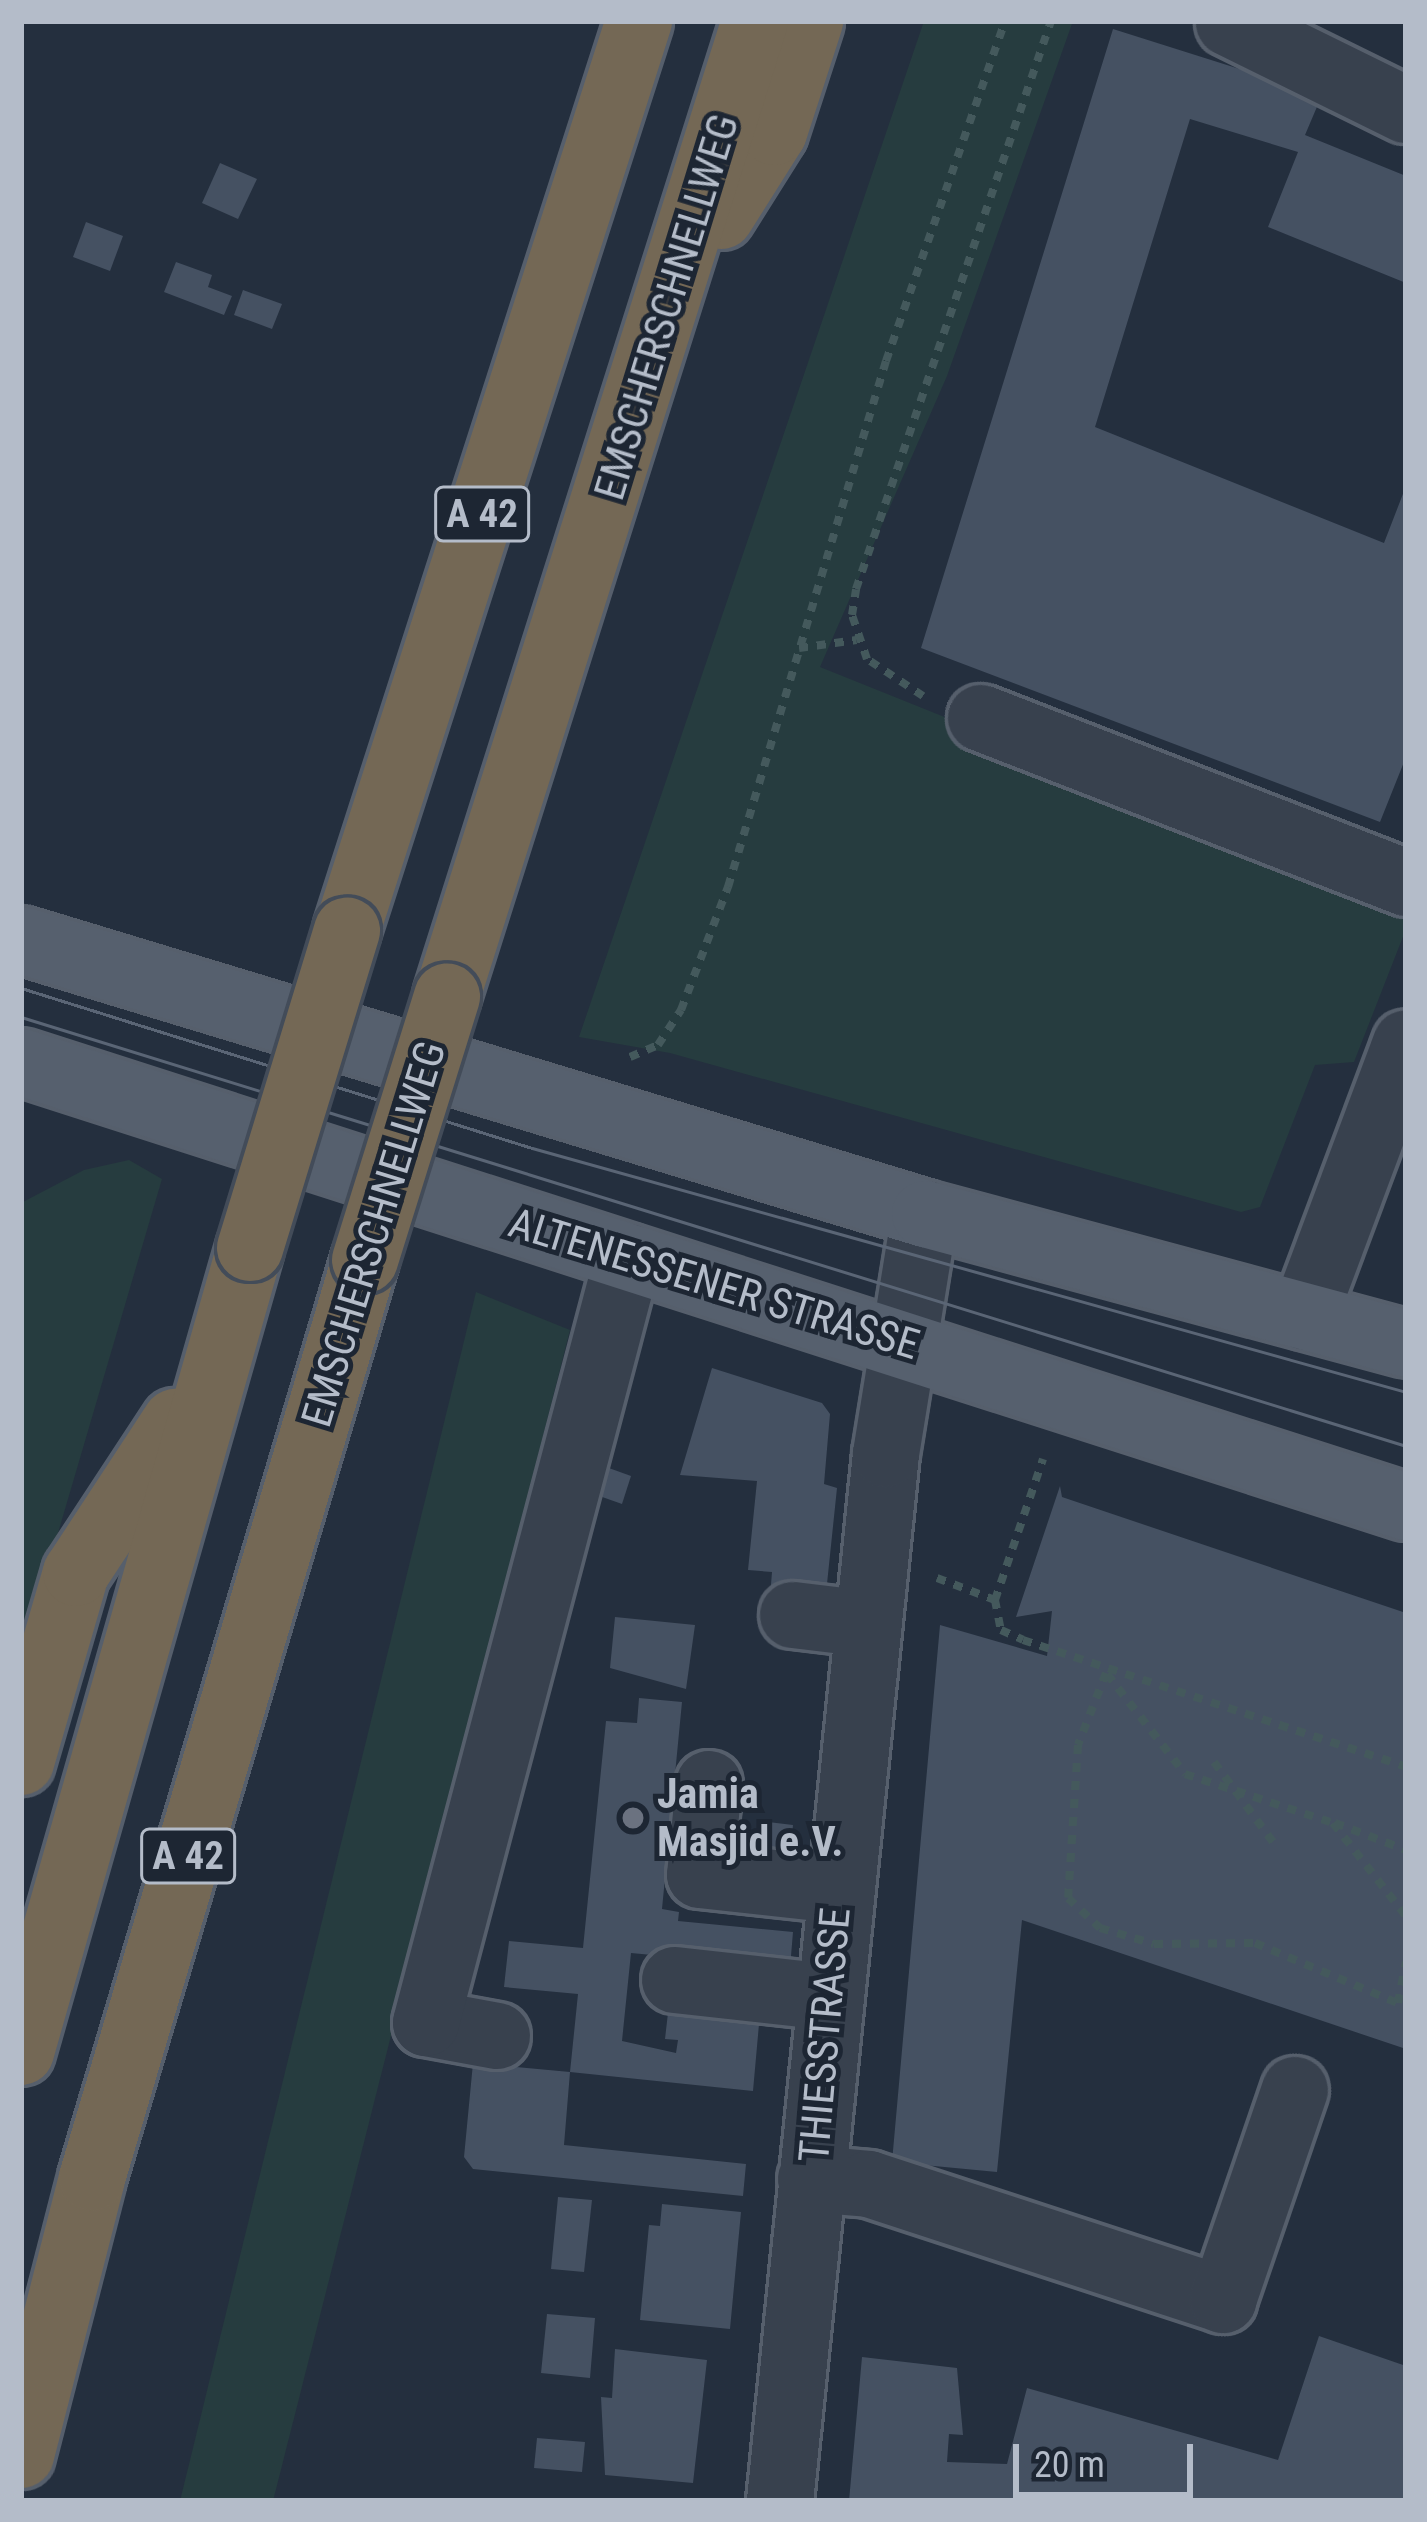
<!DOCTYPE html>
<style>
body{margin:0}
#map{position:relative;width:1427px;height:2522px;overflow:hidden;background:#242f3e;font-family:"Roboto Condensed",sans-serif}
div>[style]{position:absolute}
.green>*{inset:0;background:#263c3f}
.building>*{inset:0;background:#455162}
.path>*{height:8px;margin-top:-4px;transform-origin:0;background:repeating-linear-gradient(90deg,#44595c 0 9px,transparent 0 18px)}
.roads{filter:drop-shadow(3px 0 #565f6c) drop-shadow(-3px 0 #565f6c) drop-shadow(0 3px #565f6c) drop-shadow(0 -3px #565f6c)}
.minor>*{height:66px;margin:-33px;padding:0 33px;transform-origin:33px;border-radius:33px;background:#38414e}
.major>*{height:66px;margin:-33px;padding:0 33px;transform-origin:33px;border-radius:33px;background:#56606e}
.highway>*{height:66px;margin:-33px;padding:0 33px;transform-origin:33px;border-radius:33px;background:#746855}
.tram>*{height:3px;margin:-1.5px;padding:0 1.5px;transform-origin:1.5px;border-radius:1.5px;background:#5a6575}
.bridges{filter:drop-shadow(3px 0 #434c59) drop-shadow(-3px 0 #434c59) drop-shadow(0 3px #434c59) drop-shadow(0 -3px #434c59)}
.highway-bridge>*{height:66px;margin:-33px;padding:0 33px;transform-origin:33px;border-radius:33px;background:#746855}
.dots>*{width:33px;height:33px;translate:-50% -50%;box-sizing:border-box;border:6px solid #1d2633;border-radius:50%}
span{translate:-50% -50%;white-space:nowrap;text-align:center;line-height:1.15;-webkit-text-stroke:10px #1d2633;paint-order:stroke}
.shield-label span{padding:3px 9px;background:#1d2633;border:3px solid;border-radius:9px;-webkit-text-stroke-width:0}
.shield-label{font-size:39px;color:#b4bcc9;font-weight:700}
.street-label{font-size:42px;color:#b4bcc9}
.poi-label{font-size:42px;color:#b4bcc9;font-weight:700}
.left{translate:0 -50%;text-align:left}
.frame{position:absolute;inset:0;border:24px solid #b4bcc9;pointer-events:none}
.scale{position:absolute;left:1013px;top:2444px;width:180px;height:54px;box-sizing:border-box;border:6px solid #b4bcc9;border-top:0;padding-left:15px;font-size:36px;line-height:42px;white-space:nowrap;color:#b4bcc9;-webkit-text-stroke:9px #1d2633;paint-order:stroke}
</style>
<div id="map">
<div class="green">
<div style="clip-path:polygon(924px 21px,1073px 21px,947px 376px,820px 667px,1406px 902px,1406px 929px,1354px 1062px,1315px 1065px,1260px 1207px,1241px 1212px,670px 1053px,579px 1037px)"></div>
<div style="clip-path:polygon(129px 1160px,162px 1179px,21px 1659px,21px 1203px,84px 1170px)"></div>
<div style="clip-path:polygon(476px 1292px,570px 1330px,273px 2501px,180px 2501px)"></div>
</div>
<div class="building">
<div style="clip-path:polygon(1113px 29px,1322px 95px,1305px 135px,1406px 176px,1406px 283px,1268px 227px,1298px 152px,1190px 119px,1095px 427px,1384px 543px,1406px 486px,1406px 757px,1380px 822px,921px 648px)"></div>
<div style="clip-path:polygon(220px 163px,257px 179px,238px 219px,202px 203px)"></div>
<div style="clip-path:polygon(86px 222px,123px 236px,110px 271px,73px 257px)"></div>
<div style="clip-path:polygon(176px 262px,212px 275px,208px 287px,232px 296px,224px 315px,164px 292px)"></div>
<div style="clip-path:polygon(243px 290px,282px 304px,272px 329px,234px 315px)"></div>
<div style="clip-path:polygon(712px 1368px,822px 1403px,830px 1414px,824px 1484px,837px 1488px,825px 1603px,770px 1597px,772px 1572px,748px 1570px,757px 1481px,680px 1475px)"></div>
<div style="clip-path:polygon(584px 1459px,631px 1476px,622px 1504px,574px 1487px)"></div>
<div style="clip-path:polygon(1060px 1486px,1062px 1497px,1406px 1613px,1406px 2049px,1022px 1920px,997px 2172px,892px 2162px,940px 1625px,1047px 1656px,1052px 1611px,1016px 1617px)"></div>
<div style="clip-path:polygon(615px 1617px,695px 1625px,686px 1689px,610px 1668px)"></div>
<div style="clip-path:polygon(639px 1698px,682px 1702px,662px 1909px,679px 1912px,678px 1921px,793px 1932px,790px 1968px,631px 1953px,622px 2041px,676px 2053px,678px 2040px,665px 2039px,669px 2004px,760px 2013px,753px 2091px,570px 2072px,564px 2145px,746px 2164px,743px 2196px,473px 2169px,464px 2157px,473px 2063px,570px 2072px,578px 1994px,504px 1987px,509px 1941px,583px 1948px,606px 1721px,637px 1723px)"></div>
<div style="clip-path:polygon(761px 1821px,793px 1825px,790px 1856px,757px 1849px)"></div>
<div style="clip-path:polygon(558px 2197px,592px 2200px,584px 2272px,551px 2269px)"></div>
<div style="clip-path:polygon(662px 2204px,741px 2212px,730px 2329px,640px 2320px,649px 2225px,660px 2226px)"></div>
<div style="clip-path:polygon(547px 2314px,595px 2318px,590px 2378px,541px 2373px)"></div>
<div style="clip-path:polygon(1319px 2336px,1406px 2366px,1406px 2501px,849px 2501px,862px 2357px,957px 2368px,963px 2435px,949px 2434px,947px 2462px,1007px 2464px,1027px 2388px,1278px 2460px)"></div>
<div style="clip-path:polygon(615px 2349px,707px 2360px,693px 2483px,605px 2475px,601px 2397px,612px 2398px)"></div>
<div style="clip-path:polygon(537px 2438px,585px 2442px,582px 2472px,534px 2468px)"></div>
</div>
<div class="path">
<div style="left:799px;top:648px;width:58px;rotate:-8deg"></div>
<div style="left:923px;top:696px;width:67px;rotate:-146.5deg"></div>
<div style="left:867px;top:659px;width:46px;rotate:-108.8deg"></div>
<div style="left:852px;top:615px;width:26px;rotate:-81deg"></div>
<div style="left:856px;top:589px;width:601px;rotate:-71.05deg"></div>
<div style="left:630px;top:1057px;width:30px;rotate:-23deg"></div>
<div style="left:658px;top:1045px;width:42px;rotate:-56.7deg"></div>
<div style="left:681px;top:1010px;width:132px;rotate:-69.1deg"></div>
<div style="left:728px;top:887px;width:549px;rotate:-73.28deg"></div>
<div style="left:886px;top:361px;width:360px;rotate:-70.7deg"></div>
<div style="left:937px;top:1578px;width:62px;rotate:20.8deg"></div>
<div style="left:995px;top:1600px;width:31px;rotate:79deg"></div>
<div style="left:1001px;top:1630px;width:24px;rotate:24deg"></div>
<div style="left:1023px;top:1640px;width:404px;rotate:18.3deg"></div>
<div style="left:995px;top:1600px;width:149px;rotate:-71.2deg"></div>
<div style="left:1106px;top:1673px;width:77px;rotate:111.3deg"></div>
<div style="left:1078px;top:1745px;width:153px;rotate:93.7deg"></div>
<div style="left:1068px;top:1898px;width:44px;rotate:43.2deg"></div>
<div style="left:1100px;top:1928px;width:56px;rotate:16.5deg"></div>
<div style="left:1154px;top:1944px;width:101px;rotate:-0.6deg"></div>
<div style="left:1255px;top:1943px;width:155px;rotate:22.8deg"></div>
<div style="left:1398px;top:2003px;width:42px;rotate:-79deg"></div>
<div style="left:1107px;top:1674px;width:127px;rotate:52deg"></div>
<div style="left:1185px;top:1774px;width:156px;rotate:18.3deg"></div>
<div style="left:1333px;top:1823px;width:118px;rotate:51.9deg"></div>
<div style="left:1214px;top:1762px;width:104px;rotate:53.6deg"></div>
<div style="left:1335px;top:1823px;width:76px;rotate:20.8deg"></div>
</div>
<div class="roads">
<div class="minor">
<div style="left:1229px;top:23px;width:197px;rotate:26.2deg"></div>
<div style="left:981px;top:718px;width:456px;rotate:21.2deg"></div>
<div style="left:1304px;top:1316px;width:291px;rotate:-69.5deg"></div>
<div style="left:793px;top:1615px;width:76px;rotate:6.8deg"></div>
<div style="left:709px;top:1784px;width:91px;rotate:95.6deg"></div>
<div style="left:700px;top:1875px;width:140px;rotate:6.2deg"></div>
<div style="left:675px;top:1980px;width:155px;rotate:6.3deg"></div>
<div style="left:497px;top:2036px;width:72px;rotate:-169.6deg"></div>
<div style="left:426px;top:2023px;width:792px;rotate:-75.23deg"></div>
<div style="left:811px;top:2179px;width:58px;rotate:4.9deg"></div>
<div style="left:869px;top:2184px;width:373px;rotate:18.1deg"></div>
<div style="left:1223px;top:2300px;width:222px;rotate:-71.1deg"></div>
<div style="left:780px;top:2501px;width:1052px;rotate:-84.22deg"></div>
<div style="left:886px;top:1454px;width:243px;rotate:-80.8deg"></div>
</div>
<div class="major">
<div style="left:21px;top:940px;width:945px;rotate:16.86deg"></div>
<div style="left:925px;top:1214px;width:498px;rotate:15.1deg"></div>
<div style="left:21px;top:1062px;width:1455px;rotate:17.81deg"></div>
</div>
<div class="highway">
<div style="left:721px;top:216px;width:99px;rotate:-57.8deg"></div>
<div style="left:774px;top:132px;width:117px;rotate:-72deg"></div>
<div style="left:347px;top:930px;width:955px;rotate:-72.19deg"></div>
<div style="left:447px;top:996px;width:1022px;rotate:-72.47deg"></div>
<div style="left:21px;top:1762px;width:197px;rotate:-73.8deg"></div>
<div style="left:76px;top:1573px;width:181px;rotate:-56.7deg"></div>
<div style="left:21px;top:2052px;width:836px;rotate:-74.1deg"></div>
<div style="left:21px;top:2455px;width:286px;rotate:-75.6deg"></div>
<div style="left:92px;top:2178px;width:958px;rotate:-73.44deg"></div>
</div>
</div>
<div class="tram">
<div style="left:21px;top:988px;width:535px;rotate:17.39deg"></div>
<div style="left:532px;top:1148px;width:907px;rotate:15.6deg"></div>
<div style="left:21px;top:1017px;width:1450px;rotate:17.21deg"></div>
</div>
<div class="bridges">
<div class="highway-bridge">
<div style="left:250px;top:1248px;width:332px;rotate:-73deg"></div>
<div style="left:365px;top:1260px;width:276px;rotate:-72.7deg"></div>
</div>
</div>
<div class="dots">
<div style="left:633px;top:1818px;background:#6b7280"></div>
</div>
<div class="shield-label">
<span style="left:482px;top:514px">A 42</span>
<span style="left:188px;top:1856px">A 42</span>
</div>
<div class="street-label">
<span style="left:667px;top:307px;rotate:-73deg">EMSCHERSCHNELLWEG</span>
<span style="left:374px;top:1234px;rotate:-73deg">EMSCHERSCHNELLWEG</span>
<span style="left:714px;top:1284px;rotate:17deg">ALTENESSENER STRASSE</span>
<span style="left:825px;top:2035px;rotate:-85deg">THIESSTRASSE</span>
</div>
<div class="poi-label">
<span class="left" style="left:657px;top:1818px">Jamia<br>Masjid e.V.</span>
</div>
<div class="frame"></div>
<div class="scale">20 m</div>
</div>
